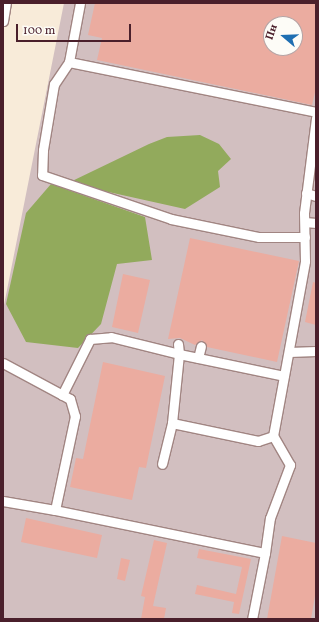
<!DOCTYPE html>
<meta charset="utf-8">
<style>
body{margin:0}
#map{position:relative;width:319px;height:622px;overflow:hidden;background:#f8ebd9;font-family:Vollkorn,serif}
div>[style]{position:absolute}
.industrial>*{inset:0;background:#d2bfc0}
.forest>*{inset:0;background:#92aa5c}
.building>*{inset:0;background:#ebaca0}
.roads{filter:drop-shadow(1px 0 #a18582) drop-shadow(-1px 0 #a18582) drop-shadow(0 1px #a18582) drop-shadow(0 -1px #a18582)}
.minor>*{height:9px;margin:-4.5px;padding:0 4.5px;transform-origin:4.5px;border-radius:4.5px;background:#fff}
span{translate:-50% -50%;white-space:nowrap;text-align:center;line-height:1.15;-webkit-text-stroke:3px #fdfcf7;paint-order:stroke}
.frame{position:absolute;inset:0;border:4px solid #4a1f2b;pointer-events:none}
.north{position:absolute;left:263px;top:16px;width:40px;height:40px;box-sizing:border-box;background:#fdfcf7;border:1px solid #b5a4a5;border-radius:50%;rotate:289deg;font-size:11px;font-weight:700;line-height:16px;text-align:center;color:#4a1f2b}
.north::after{content:'';display:block;margin:auto;width:14px;height:18px;background:#1f6fb2;clip-path:polygon(50% 0,100% 100%,50% 72%,0 100%)}
.scale{position:absolute;left:16px;top:24px;width:115px;height:18px;box-sizing:border-box;border:2px solid #4a1f2b;border-top:0;padding-left:5px;font-size:12px;line-height:14px;white-space:nowrap;color:#4a1f2b;-webkit-text-stroke:3px #fdfcf7;paint-order:stroke}
</style>
<div id="map">
<div class="industrial">
<div style="clip-path:polygon(evenodd,64px 3px,316px 3px,316px 619px,3px 619px,3px 310px,64px 3px,271px 24px,295px 24px,295px 48px,271px 48px,271px 24px)"></div>
</div>
<div class="forest">
<div style="clip-path:polygon(200px 135px,219px 144px,231px 159px,218px 171px,220px 187px,185px 209px,68px 183px,149px 144px,167px 137px)"></div>
<div style="clip-path:polygon(51px 184px,145px 217px,152px 260px,117px 264px,101px 324px,78px 348px,26px 342px,6px 304px,26px 213px)"></div>
</div>
<div class="building">
<div style="clip-path:polygon(evenodd,95px 3px,316px 3px,316px 88px,312px 105px,97px 60px,102px 38px,88px 35px,95px 3px,271px 24px,295px 24px,295px 48px,271px 48px,271px 24px)"></div>
<div style="clip-path:polygon(190px 238px,299px 261px,277px 362px,207px 347px,202px 340px,195px 345px,180px 338px,168px 339px)"></div>
<div style="clip-path:polygon(123px 274px,150px 280px,138px 333px,112px 327px)"></div>
<div style="clip-path:polygon(313px 282px,316px 283px,316px 325px,305px 322px)"></div>
<div style="clip-path:polygon(103px 362px,165px 376px,146px 468px,139px 467px,132px 500px,70px 487px,76px 458px,83px 459px)"></div>
<div style="clip-path:polygon(26px 518px,102px 535px,97px 558px,21px 542px)"></div>
<div style="clip-path:polygon(282px 536px,316px 543px,316px 590px,311px 619px,267px 619px)"></div>
<div style="clip-path:polygon(154px 540px,167px 543px,153px 606px,166px 608px,164px 619px,141px 619px,145px 597px,141px 596px)"></div>
<div style="clip-path:polygon(199px 549px,251px 559px,239px 614px,232px 613px,234px 602px,195px 594px,197px 585px,236px 594px,242px 567px,197px 558px)"></div>
<div style="clip-path:polygon(121px 558px,130px 560px,125px 581px,117px 579px)"></div>
</div>
<div class="roads">
<div class="minor">
<div style="left:80px;top:3px;width:60px;rotate:100.6deg"></div>
<div style="left:69px;top:62px;width:252px;rotate:11.4deg"></div>
<div style="left:3px;top:21px;width:18px;rotate:-81deg"></div>
<div style="left:69px;top:62px;width:27px;rotate:124deg"></div>
<div style="left:54px;top:84px;width:67px;rotate:99.5deg"></div>
<div style="left:43px;top:150px;width:25px;rotate:92deg"></div>
<div style="left:42px;top:175px;width:136px;rotate:18.8deg"></div>
<div style="left:171px;top:219px;width:90px;rotate:11.6deg"></div>
<div style="left:259px;top:237px;width:46px"></div>
<div style="left:306px;top:193px;width:10px;rotate:17deg"></div>
<div style="left:305px;top:222px;width:11px;rotate:5deg"></div>
<div style="left:178px;top:344px;width:10px;rotate:84deg"></div>
<div style="left:179px;top:354px;width:107px;rotate:11.8deg"></div>
<div style="left:289px;top:352px;width:27px;rotate:-2deg"></div>
<div style="left:198px;top:358px;width:12px;rotate:-76deg"></div>
<div style="left:3px;top:363px;width:76px;rotate:28.2deg"></div>
<div style="left:70px;top:399px;width:18px;rotate:74deg"></div>
<div style="left:75px;top:416px;width:96px;rotate:102deg"></div>
<div style="left:55px;top:510px;width:53px;rotate:-170.2deg"></div>
<div style="left:62px;top:395px;width:63px;rotate:-63.4deg"></div>
<div style="left:90px;top:339px;width:21px;rotate:-5deg"></div>
<div style="left:111px;top:337px;width:70px;rotate:14deg"></div>
<div style="left:179px;top:354px;width:69px;rotate:95.8deg"></div>
<div style="left:172px;top:423px;width:42px;rotate:103.7deg"></div>
<div style="left:172px;top:423px;width:88px;rotate:11.8deg"></div>
<div style="left:258px;top:441px;width:16px;rotate:-18deg"></div>
<div style="left:55px;top:510px;width:214px;rotate:11.6deg"></div>
<div style="left:265px;top:553px;width:67px;rotate:101.1deg"></div>
<div style="left:265px;top:553px;width:35px;rotate:-82deg"></div>
<div style="left:270px;top:518px;width:57px;rotate:-69.3deg"></div>
<div style="left:290px;top:465px;width:34px;rotate:-120deg"></div>
<div style="left:273px;top:436px;width:178px;rotate:-79.6deg"></div>
<div style="left:305px;top:261px;width:48px;rotate:-91.2deg"></div>
<div style="left:304px;top:213px;width:96px;rotate:-82.8deg"></div>
</div>
</div>
<div class="frame"></div>
<div class="north">Пн</div>
<div class="scale">100 m</div>
</div>
